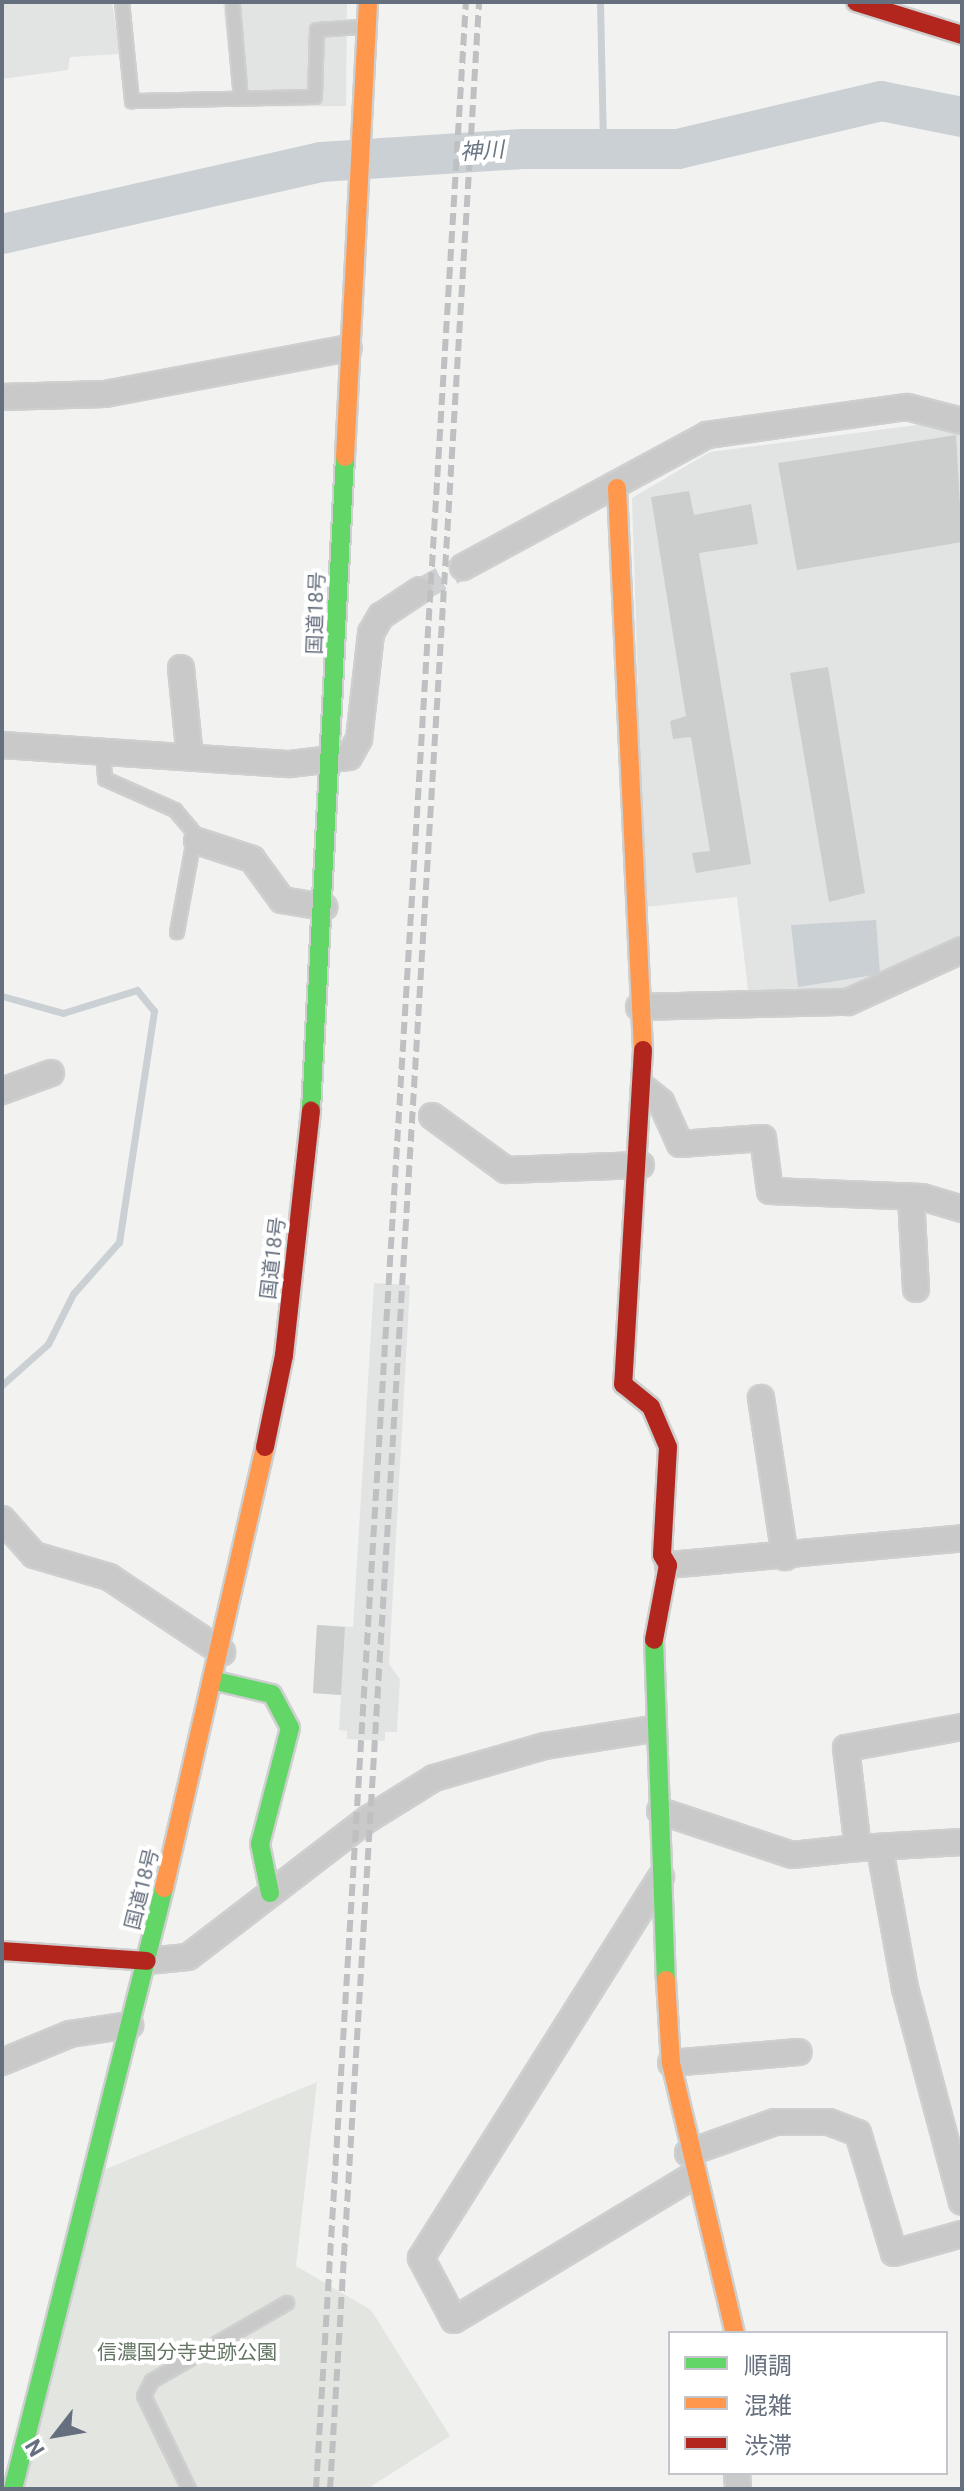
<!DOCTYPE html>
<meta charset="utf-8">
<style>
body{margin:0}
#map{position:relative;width:964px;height:2491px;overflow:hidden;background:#f2f3f1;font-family:Roboto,"Noto Sans JP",sans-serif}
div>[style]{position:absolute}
.built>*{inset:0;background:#e2e4e4}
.green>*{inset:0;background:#e2e5e0}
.water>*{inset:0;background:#cad0d3}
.stream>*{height:7px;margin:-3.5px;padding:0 3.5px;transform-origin:3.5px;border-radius:3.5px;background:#cad0d3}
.river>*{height:40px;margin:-20px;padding:0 20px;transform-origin:20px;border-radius:20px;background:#cad0d3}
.building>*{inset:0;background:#cccdcd}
.street-tunnel>*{height:24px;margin-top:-12px;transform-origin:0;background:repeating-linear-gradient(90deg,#cfd2d4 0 24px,transparent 0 36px)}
.roads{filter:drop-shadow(2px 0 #cecfcf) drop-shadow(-2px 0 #cecfcf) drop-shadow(0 2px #cecfcf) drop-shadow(0 -2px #cecfcf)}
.lane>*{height:12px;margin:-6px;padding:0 6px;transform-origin:6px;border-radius:6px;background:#c9c9ca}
.street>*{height:24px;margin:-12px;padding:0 12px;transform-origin:12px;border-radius:12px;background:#c9c9ca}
.fast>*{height:18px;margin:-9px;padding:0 9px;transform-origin:9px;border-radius:9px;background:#63d668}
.slow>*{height:18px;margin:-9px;padding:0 9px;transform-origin:9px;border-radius:9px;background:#ff974d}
.jam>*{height:18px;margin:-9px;padding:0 9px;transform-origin:9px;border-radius:9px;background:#b3261e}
.rail>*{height:6px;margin-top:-3px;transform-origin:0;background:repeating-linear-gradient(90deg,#bfc0c1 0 12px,transparent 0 18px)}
span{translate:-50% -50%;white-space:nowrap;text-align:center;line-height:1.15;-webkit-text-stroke:8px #fff;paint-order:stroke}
.street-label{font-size:20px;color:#666f7e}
.park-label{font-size:20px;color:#657664}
.water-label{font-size:22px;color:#687682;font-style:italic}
.frame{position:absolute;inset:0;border:4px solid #666f7e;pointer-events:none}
.legend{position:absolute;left:668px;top:2331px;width:280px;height:144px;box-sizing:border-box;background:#fff;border:2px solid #c2c5cb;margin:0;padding:10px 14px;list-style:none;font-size:24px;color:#666f7e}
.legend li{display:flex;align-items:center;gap:16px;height:40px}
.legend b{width:40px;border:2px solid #c2c5cb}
.north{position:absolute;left:16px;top:2395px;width:80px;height:80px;-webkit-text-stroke:6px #fff;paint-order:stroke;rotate:239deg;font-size:22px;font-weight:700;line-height:32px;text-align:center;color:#666f7e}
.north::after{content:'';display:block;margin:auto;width:28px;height:36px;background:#666f7e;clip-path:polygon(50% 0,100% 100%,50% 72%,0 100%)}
</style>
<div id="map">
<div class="built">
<div style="clip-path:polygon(2px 2px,112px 2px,120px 54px,70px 57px,68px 70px,2px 79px)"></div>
<div style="clip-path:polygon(223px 2px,347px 2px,346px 106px,234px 107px)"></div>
<div style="clip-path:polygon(932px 423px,962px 429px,962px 942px,849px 995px,749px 998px,737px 897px,645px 907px,632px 498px,710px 452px)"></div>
<div style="clip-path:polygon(374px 1283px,410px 1285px,389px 1664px,400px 1679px,397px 1732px,385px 1732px,385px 1741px,347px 1739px,347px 1731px,339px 1730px,341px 1695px,313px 1693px,317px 1625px,353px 1627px)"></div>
</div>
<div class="green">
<div style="clip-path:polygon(317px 2082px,296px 2266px,371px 2310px,450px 2436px,367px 2489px,11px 2489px,89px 2176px)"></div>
</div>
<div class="water">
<div style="clip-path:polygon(876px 920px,880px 974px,798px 987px,791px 925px)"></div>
</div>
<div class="stream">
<div style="left:600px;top:2px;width:147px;rotate:88.8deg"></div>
<div style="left:2px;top:996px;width:63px;rotate:15.6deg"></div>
<div style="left:63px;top:1013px;width:77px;rotate:-17.3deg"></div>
<div style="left:137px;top:990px;width:27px;rotate:51deg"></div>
<div style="left:154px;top:1011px;width:234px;rotate:98.6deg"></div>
<div style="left:119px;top:1242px;width:69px;rotate:131.5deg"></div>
<div style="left:73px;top:1294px;width:56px;rotate:116.6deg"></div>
<div style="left:48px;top:1344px;width:62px;rotate:138.3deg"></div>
</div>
<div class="river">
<div style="left:2px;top:234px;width:327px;rotate:-12.7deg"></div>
<div style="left:321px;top:162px;width:202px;rotate:-3.7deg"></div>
<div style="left:523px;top:149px;width:155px"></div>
<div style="left:678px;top:149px;width:209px;rotate:-13.3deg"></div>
<div style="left:881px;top:101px;width:83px;rotate:11.2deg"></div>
</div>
<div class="building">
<div style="clip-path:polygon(956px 435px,962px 542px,797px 570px,778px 463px)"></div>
<div style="clip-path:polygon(689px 491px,694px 515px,751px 504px,758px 544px,699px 553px,751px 864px,696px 873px,692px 853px,710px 851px,691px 737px,673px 739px,670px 721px,686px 716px,651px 497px)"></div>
<div style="clip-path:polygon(828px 667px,865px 893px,829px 902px,790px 673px)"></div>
<div style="clip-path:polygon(317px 1625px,345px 1627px,341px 1695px,313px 1693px)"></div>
</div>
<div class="street-tunnel">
<div style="left:420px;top:590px;width:49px;rotate:-28.1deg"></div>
</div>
<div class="roads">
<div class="lane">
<div style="left:122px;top:2px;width:100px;rotate:84.2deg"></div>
<div style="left:132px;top:101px;width:183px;rotate:-1.3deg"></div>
<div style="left:315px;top:97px;width:67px;rotate:-88.3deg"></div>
<div style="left:317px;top:30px;width:43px;rotate:-4deg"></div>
<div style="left:233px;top:6px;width:93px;rotate:85.1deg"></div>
<div style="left:103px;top:754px;width:25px;rotate:85deg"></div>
<div style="left:105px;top:779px;width:77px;rotate:23.9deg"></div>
<div style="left:175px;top:810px;width:31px;rotate:50deg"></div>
<div style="left:195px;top:834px;width:100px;rotate:100.4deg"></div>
<div style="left:189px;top:2489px;width:103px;rotate:-115.8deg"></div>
<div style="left:144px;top:2396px;width:17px;rotate:-62deg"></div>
<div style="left:152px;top:2381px;width:156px;rotate:-30deg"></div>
</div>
<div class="street">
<div style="left:2px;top:397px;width:103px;rotate:-1.7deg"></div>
<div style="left:105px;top:394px;width:248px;rotate:-10.7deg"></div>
<div style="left:463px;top:567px;width:277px;rotate:-28.4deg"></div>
<div style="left:707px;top:435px;width:202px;rotate:-8deg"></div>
<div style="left:907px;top:407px;width:57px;rotate:14.3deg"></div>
<div style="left:181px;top:668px;width:90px;rotate:84.3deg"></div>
<div style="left:2px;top:745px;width:289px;rotate:3.8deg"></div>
<div style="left:290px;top:764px;width:59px;rotate:-6.8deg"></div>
<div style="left:349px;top:757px;width:21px;rotate:-61deg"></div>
<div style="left:359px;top:739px;width:107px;rotate:-83.5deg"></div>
<div style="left:371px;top:633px;width:20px;rotate:-60deg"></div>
<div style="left:381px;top:616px;width:47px;rotate:-33.7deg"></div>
<div style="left:197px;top:841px;width:58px;rotate:18.1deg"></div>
<div style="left:252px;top:859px;width:51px;rotate:53.8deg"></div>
<div style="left:282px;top:900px;width:43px;rotate:9.5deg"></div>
<div style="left:639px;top:1007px;width:209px;rotate:-1.4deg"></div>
<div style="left:848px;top:1002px;width:125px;rotate:-24.5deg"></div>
<div style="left:645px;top:1089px;width:21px;rotate:39deg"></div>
<div style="left:661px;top:1102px;width:46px;rotate:65.7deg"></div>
<div style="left:680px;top:1144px;width:83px;rotate:-4.1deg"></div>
<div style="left:763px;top:1138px;width:53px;rotate:82.5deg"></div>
<div style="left:770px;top:1191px;width:152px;rotate:2.3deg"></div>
<div style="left:922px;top:1197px;width:42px;rotate:16.7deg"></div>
<div style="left:2px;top:1091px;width:52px;rotate:-20.2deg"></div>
<div style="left:432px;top:1116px;width:92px;rotate:36.1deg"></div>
<div style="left:506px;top:1170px;width:135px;rotate:-2.1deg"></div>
<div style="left:911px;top:1197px;width:92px;rotate:86.9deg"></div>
<div style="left:761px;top:1398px;width:161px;rotate:81.4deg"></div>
<div style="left:2px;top:1519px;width:48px;rotate:48.4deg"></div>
<div style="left:34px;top:1555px;width:78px;rotate:16.3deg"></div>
<div style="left:109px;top:1577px;width:136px;rotate:33.6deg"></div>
<div style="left:668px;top:1565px;width:295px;rotate:-5.2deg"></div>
<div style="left:962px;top:1727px;width:118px;rotate:169.7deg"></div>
<div style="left:846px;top:1748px;width:101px;rotate:83.2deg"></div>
<div style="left:858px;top:1848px;width:104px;rotate:-3.3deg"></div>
<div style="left:660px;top:1811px;width:139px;rotate:18.4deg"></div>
<div style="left:792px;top:1855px;width:66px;rotate:-6.1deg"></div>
<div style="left:880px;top:1849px;width:141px;rotate:79.8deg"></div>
<div style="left:905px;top:1988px;width:221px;rotate:75.1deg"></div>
<div style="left:661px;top:1877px;width:450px;rotate:122.2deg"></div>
<div style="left:421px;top:2258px;width:70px;rotate:62deg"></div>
<div style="left:454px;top:2320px;width:279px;rotate:-31.1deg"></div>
<div style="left:147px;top:1961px;width:41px;rotate:-5.6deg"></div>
<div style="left:188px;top:1957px;width:227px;rotate:-37.5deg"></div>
<div style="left:368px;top:1819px;width:78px;rotate:-31.8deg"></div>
<div style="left:434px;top:1778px;width:116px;rotate:-16.1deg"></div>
<div style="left:545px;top:1746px;width:108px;rotate:-9deg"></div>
<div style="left:2px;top:2062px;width:74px;rotate:-22.4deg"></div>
<div style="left:70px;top:2034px;width:61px;rotate:-8.5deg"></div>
<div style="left:671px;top:2063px;width:128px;rotate:-4.9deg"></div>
<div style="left:688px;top:2153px;width:92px;rotate:-19.6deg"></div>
<div style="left:775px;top:2122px;width:54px"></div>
<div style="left:829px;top:2122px;width:31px;rotate:21deg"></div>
<div style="left:858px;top:2133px;width:125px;rotate:73.3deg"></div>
<div style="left:894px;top:2253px;width:71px;rotate:-15.6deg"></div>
<div style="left:737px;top:2473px;width:16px;rotate:86deg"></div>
</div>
<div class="fast">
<div style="left:311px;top:1110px;width:654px;rotate:-87.02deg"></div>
<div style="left:654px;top:1640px;width:340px;rotate:88deg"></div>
<div style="left:216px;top:1681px;width:57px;rotate:13.1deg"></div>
<div style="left:272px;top:1694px;width:38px;rotate:62deg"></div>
<div style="left:290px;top:1728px;width:120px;rotate:104.5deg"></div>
<div style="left:260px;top:1844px;width:50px;rotate:78.5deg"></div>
<div style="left:13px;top:2489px;width:620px;rotate:-75.9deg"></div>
</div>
<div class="slow">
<div style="left:345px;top:457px;width:456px;rotate:-87.1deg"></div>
<div style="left:617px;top:488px;width:563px;rotate:87.35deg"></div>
<div style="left:164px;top:1888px;width:452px;rotate:-77.1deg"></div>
<div style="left:666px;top:1980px;width:83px;rotate:86.6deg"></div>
<div style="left:671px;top:2063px;width:277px;rotate:76.7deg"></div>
</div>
<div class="jam">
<div style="left:856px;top:2px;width:111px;rotate:17.3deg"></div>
<div style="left:643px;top:1050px;width:335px;rotate:93.4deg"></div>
<div style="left:623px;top:1384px;width:36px;rotate:39deg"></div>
<div style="left:651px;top:1407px;width:43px;rotate:67deg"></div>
<div style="left:668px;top:1447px;width:108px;rotate:93.2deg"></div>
<div style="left:662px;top:1555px;width:12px;rotate:59deg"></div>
<div style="left:668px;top:1565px;width:76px;rotate:100.6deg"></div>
<div style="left:265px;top:1447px;width:94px;rotate:-78.3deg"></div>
<div style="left:284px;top:1355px;width:246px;rotate:-83.7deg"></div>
<div style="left:2px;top:1951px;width:145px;rotate:3.9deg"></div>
</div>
</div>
<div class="rail">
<div style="left:316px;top:2489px;width:2492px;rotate:-86.55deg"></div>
<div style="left:330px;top:2489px;width:2491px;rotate:-86.57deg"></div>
</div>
<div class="street-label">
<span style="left:316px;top:613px;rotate:-88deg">国道18号</span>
<span style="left:273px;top:1258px;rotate:-83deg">国道18号</span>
<span style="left:142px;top:1889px;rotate:-76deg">国道18号</span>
</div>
<div class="park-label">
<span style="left:187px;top:2352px">信濃国分寺史跡公園</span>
</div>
<div class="water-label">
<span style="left:482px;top:151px;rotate:-4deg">神川</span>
</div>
<div class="frame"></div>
<ul class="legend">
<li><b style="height:10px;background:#63d668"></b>順調</li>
<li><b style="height:10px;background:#ff974d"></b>混雑</li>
<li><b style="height:10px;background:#b3261e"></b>渋滞</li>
</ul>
<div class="north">N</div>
</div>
